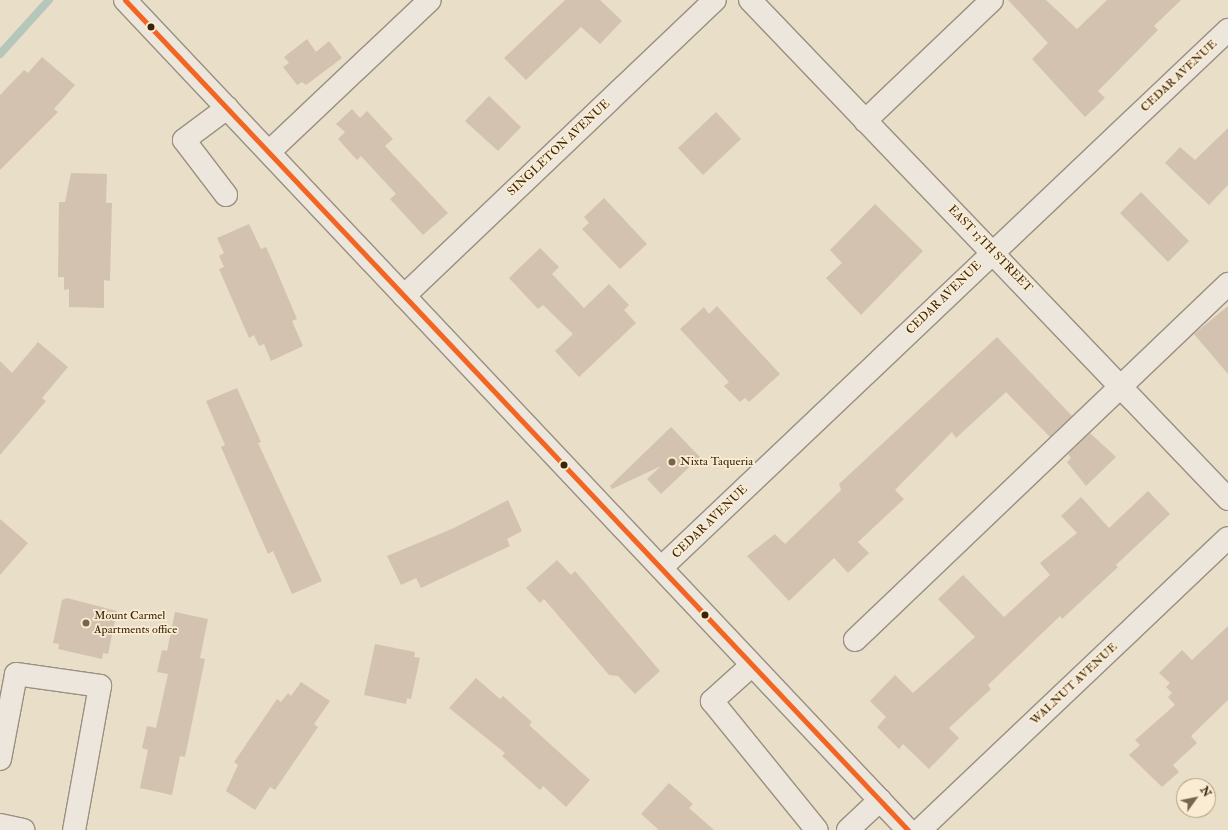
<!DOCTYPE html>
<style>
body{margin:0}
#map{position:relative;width:1228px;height:830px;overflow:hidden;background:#e9dec8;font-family:"IM FELL Double Pica",serif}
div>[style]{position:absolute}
.stream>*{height:8px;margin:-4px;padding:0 4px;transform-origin:4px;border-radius:4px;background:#b4c7ba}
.building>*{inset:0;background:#d4c2b0}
.roads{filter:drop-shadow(1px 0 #9a9080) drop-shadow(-1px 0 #9a9080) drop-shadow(0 1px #9a9080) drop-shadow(0 -1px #9a9080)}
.minor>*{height:22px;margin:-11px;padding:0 11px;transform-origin:11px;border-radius:11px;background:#ece6dc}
.bus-1>*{height:5px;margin:-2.5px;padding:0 2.5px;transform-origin:2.5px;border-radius:2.5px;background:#f26522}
.dots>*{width:11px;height:11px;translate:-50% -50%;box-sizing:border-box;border:2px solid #faecd3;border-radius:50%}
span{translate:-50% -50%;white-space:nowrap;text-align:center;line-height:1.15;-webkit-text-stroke:3.5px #faecd3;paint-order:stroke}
.street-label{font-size:12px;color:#3b2508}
.poi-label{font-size:12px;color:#3b2508}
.left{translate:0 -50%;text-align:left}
.north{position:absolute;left:1176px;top:778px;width:40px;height:40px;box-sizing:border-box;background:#faecd3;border:1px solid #ae9c82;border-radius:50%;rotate:57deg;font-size:11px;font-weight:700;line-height:16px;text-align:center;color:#3b2508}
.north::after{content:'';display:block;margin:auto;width:14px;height:18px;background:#78664b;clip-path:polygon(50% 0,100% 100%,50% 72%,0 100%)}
</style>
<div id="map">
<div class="stream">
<div style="left:0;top:54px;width:73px;rotate:-47.8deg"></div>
</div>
<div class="building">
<div style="clip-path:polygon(565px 0,600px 0,622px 21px,600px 44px,581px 27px,526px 80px,504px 58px)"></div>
<div style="clip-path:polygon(1008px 0,1046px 0,1077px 29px,1107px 0,1181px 0,1154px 26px,1158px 30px,1098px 91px,1105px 98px,1085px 117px,1032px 59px,1048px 43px)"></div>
<div style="clip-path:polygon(307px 39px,316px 52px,329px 41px,342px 58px,306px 85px,302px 82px,297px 85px,283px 67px,289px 63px,284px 57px)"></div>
<div style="clip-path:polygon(42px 57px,75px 85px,54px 109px,58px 112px,0 170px,0 95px,24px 70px,28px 73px)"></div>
<div style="clip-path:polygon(489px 96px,521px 127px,498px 151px,465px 121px)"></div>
<div style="clip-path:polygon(352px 109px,360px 118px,367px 111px,393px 139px,385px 146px,448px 213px,423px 235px,390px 199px,396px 194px,361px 156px,357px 160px,338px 139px,345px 132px,336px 124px)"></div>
<div style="clip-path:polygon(716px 112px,741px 139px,703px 175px,678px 148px)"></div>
<div style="clip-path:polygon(1228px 128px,1228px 185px,1209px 205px,1165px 163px,1180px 147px,1195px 160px)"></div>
<div style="clip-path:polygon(71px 173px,107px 174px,106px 203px,112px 203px,110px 281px,104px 280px,104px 308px,69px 307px,69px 289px,64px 290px,64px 277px,58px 277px,59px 202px,65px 202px)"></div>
<div style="clip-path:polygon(1141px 192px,1189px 241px,1168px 262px,1120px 213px)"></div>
<div style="clip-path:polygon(604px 198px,647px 244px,620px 269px,582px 229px,589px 223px,584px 217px)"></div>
<div style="clip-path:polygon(875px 204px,923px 251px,861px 315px,826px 278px,842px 263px,830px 250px)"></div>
<div style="clip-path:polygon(249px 224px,261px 249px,266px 247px,275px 267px,297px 319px,292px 321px,303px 346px,271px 361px,264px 344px,259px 346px,254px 335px,249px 338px,219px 269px,224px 267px,219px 256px,224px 253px,217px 238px)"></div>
<div style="clip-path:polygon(540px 248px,559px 267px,552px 274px,584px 308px,609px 284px,629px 305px,624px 310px,636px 323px,579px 377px,555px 351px,573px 334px,543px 305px,538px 309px,509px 278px)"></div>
<div style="clip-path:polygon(717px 306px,780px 374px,749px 402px,745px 398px,740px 402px,724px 386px,729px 382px,680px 329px,704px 307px,709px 314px)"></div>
<div style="clip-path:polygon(1228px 306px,1228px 374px,1194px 334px)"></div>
<div style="clip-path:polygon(997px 337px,1072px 416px,1050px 437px,1006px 392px,956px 438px,952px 432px,895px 490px,904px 499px,858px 542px,869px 553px,848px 573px,834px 558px,789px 601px,747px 556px,775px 534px,785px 544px,841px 490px,839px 484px)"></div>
<div style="clip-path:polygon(38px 342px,68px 367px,42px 398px,46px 401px,0 455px,0 361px,12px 373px)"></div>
<div style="clip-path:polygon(237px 388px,261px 442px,258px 443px,322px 581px,292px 594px,273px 551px,268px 554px,221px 447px,225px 445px,206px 401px)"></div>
<div style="clip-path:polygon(671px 427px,700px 457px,661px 494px,647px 479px,661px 466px,612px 489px,610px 486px)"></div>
<div style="clip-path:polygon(1090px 433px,1116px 457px,1086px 486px,1067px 462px,1071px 458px,1068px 454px)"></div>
<div style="clip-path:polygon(1148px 491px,1170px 514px,1116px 565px,1118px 567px,1062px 619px,1060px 616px,988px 685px,991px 689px,949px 728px,959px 738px,929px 769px,903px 744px,899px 749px,877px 727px,886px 717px,870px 701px,895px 675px,913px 693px,975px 637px,938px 599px,963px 575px,1004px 617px,1050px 575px,1040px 563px,1077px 533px,1061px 516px,1081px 497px,1109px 528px)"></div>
<div style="clip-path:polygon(508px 500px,522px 531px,507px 539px,510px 546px,421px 588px,416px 578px,401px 585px,387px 556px,454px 528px)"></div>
<div style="clip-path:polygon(0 519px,28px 543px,0 575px)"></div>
<div style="clip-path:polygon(557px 560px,571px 575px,575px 571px,660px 671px,635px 694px,618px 676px,609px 675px,544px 599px,540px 603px,526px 588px)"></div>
<div style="clip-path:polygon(67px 598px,117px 611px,108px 654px,103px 653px,102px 659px,58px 649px,59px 644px,53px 643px,62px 600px)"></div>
<div style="clip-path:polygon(175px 612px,208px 619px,200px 658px,205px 659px,185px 757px,180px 756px,172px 795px,140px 788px,148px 750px,142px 748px,147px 726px,156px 728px,168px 674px,157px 672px,162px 650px,167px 651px)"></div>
<div style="clip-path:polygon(1228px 626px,1228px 700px,1191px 736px,1197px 743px,1173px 765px,1179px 772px,1162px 787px,1129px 755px,1140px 745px,1135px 740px,1175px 705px,1168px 697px,1172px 693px,1166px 687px,1170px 683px,1159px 673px,1182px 650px,1192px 660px)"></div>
<div style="clip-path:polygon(375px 644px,415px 652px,414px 657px,420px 658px,411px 699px,407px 698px,406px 704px,364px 695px)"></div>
<div style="clip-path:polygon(476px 678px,500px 699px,503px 696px,532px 722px,529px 725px,590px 780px,566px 807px,543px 786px,540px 790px,502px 756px,505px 753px,449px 708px)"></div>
<div style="clip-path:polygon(301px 682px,330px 701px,314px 724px,318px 727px,275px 790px,270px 787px,255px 810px,226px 791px,238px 765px,234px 762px,277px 699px,281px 702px,288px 693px,291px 696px)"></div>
<div style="clip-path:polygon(669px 783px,693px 804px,689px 808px,714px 830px,659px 830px,641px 814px)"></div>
</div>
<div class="roads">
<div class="minor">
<div style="left:125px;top:0;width:1141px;rotate:46.67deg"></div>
<div style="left:750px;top:0;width:691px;rotate:46.23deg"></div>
<div style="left:865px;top:121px;width:175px;rotate:-43.6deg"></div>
<div style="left:269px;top:152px;width:221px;rotate:-43.4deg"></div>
<div style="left:226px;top:195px;width:69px;rotate:-127.4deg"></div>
<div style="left:184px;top:140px;width:54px;rotate:-36.7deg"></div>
<div style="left:404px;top:296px;width:429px;rotate:-43.6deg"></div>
<div style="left:661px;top:568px;width:782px;rotate:-43.5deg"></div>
<div style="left:855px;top:640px;width:516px;rotate:-43.66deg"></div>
<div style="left:752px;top:665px;width:54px;rotate:138deg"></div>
<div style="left:712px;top:701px;width:166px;rotate:50.9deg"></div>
<div style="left:0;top:759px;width:86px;rotate:-79.3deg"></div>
<div style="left:16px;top:674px;width:85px;rotate:8.1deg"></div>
<div style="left:100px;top:686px;width:146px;rotate:100.2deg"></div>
<div style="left:0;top:825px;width:24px;rotate:12deg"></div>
<div style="left:848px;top:830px;width:44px;rotate:-43.2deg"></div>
<div style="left:920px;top:830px;width:424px;rotate:-43.5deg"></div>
</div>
</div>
<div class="bus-1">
<div style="left:125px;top:0;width:1141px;rotate:46.67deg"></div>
</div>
<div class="dots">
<div style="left:151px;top:27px;background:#3b2508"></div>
<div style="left:672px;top:462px;background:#78664b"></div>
<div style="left:564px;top:465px;background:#3b2508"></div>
<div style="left:705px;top:615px;background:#3b2508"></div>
<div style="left:86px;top:623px;background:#78664b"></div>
</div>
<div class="street-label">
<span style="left:1179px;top:76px;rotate:-43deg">CEDAR AVENUE</span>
<span style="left:559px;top:148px;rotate:-43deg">SINGLETON AVENUE</span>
<span style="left:990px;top:249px;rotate:46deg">EAST 13TH STREET</span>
<span style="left:944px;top:298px;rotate:-44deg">CEDAR AVENUE</span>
<span style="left:710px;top:522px;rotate:-44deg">CEDAR AVENUE</span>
<span style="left:1074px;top:684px;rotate:-43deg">WALNUT AVENUE</span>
</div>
<div class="poi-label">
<span class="left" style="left:680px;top:462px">Nixta Taqueria</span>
<span class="left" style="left:94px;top:623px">Mount Carmel<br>Apartments office</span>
</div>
<div class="north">N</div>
</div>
